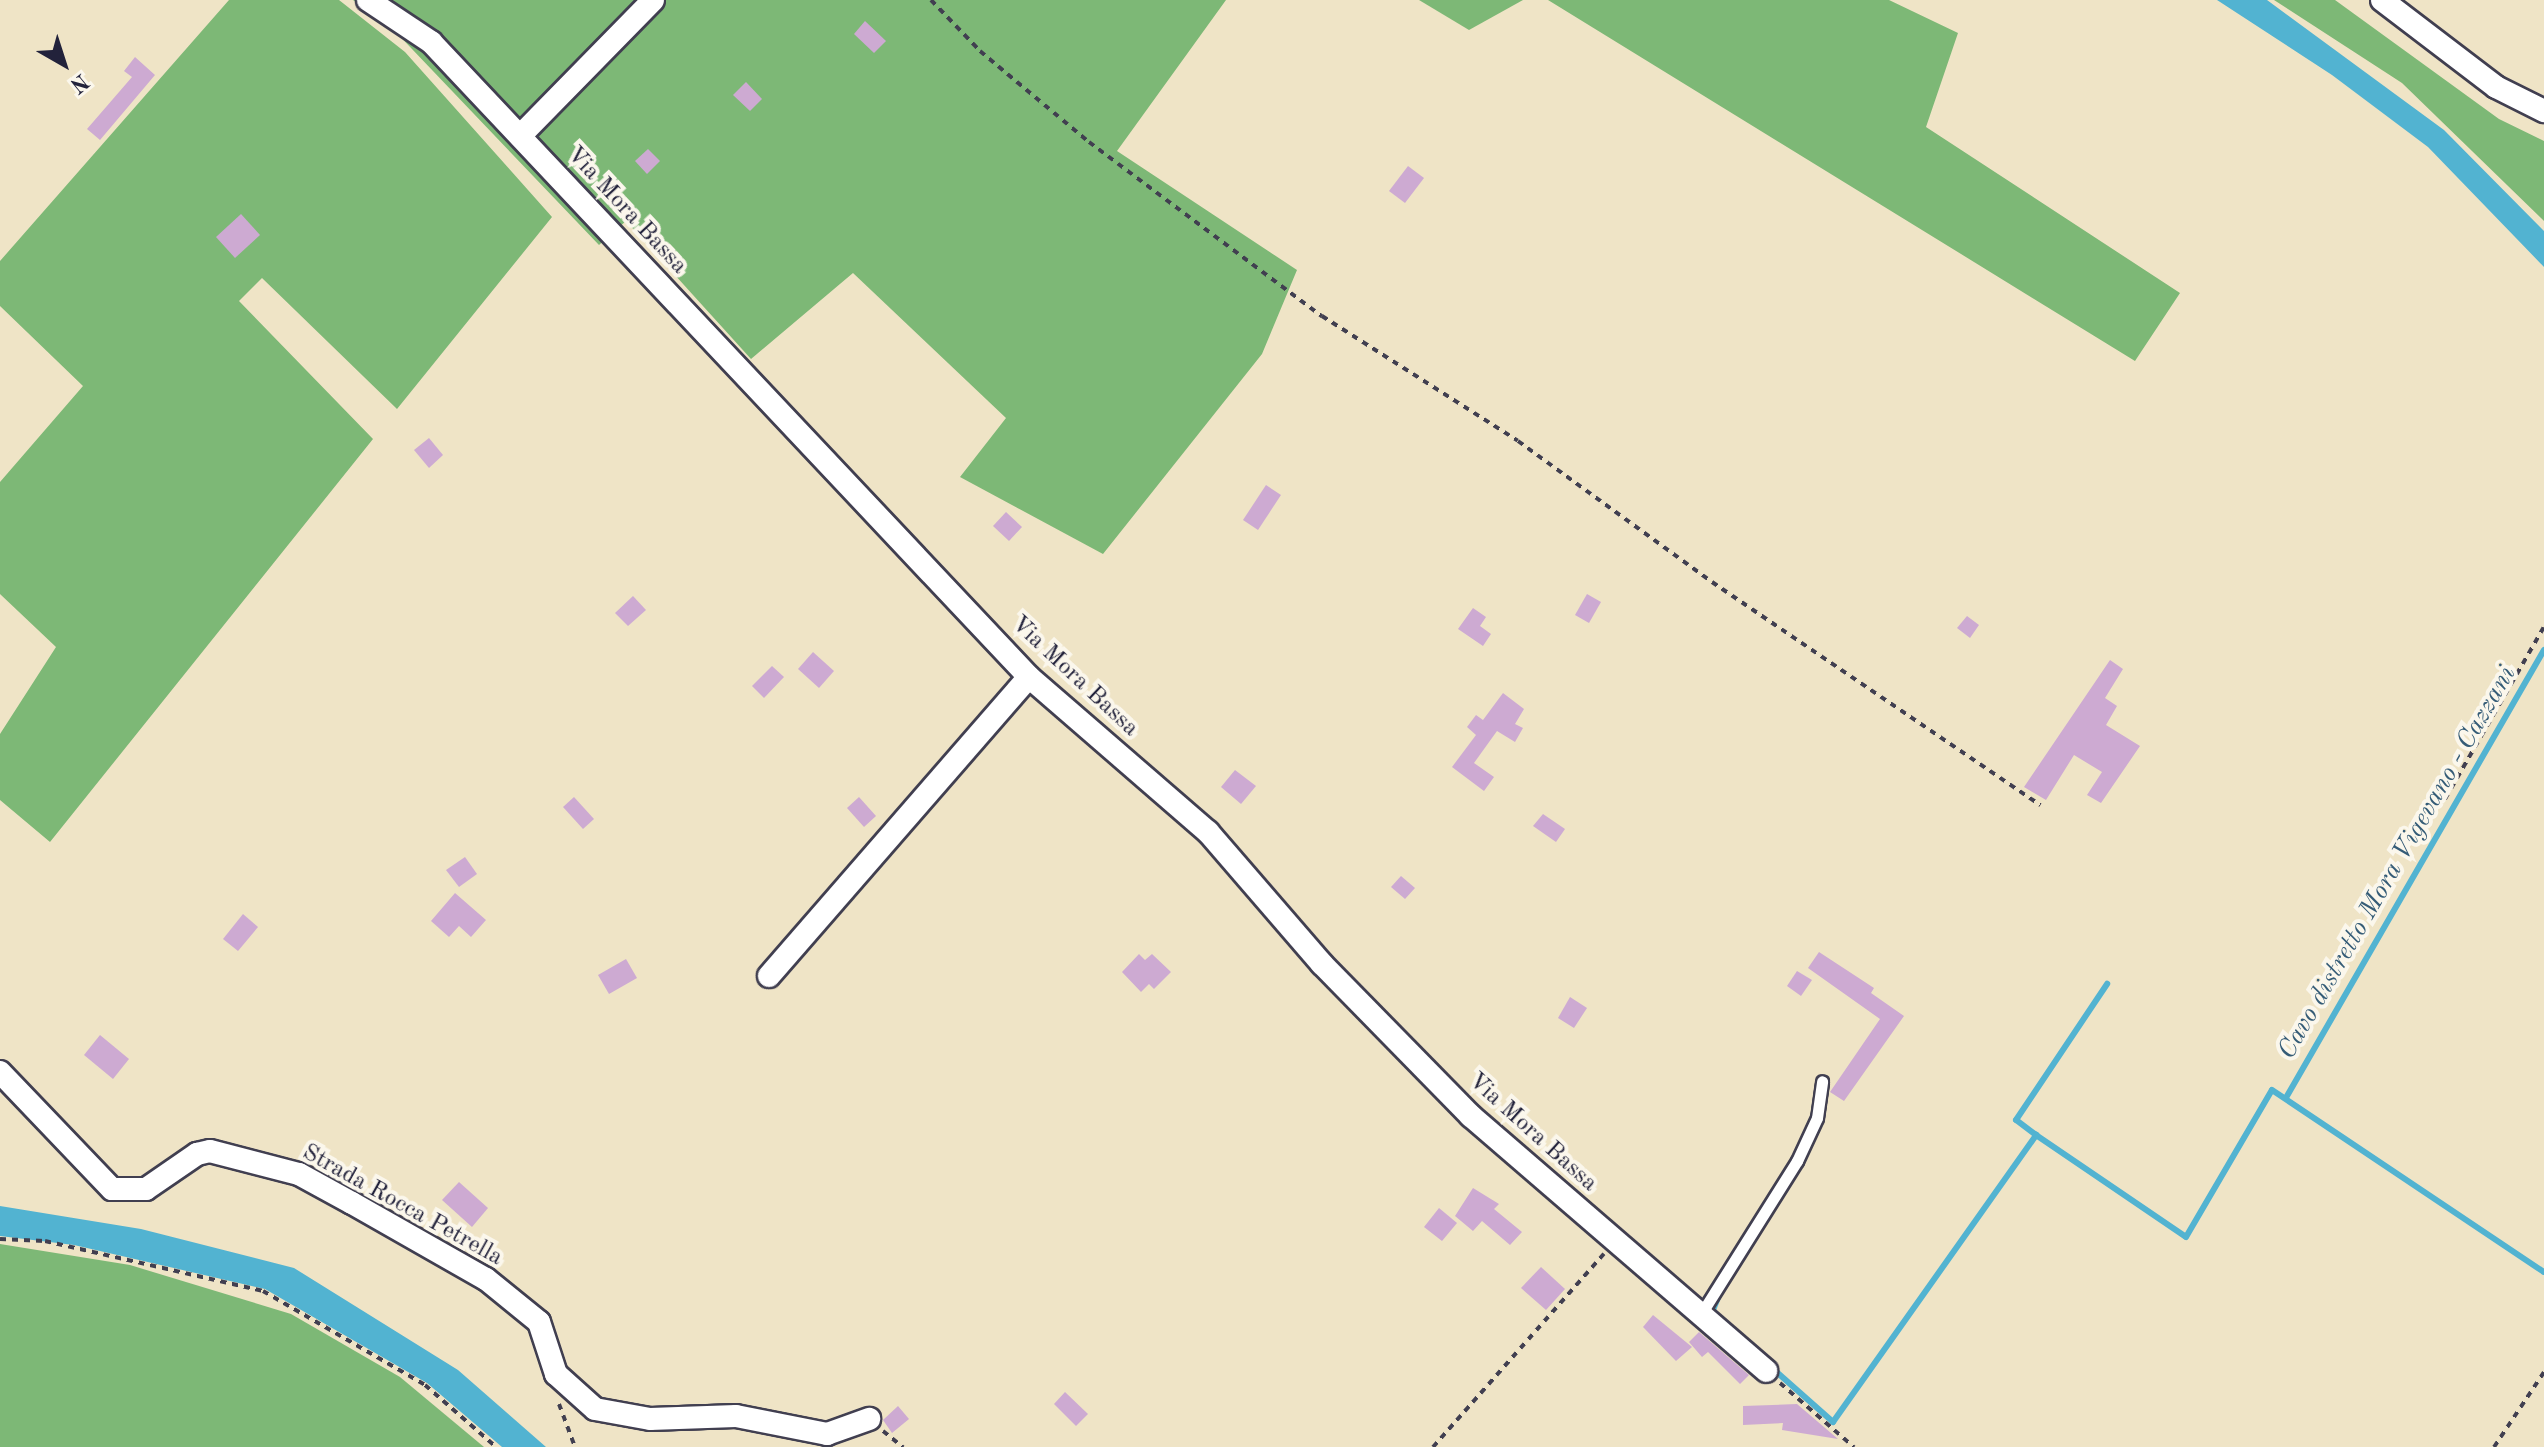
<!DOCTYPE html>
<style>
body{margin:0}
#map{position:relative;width:2544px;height:1447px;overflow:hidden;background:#efe4c6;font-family:"Old Standard TT",serif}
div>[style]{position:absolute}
.forest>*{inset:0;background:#7db876}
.water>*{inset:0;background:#52b3d1}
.stream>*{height:6px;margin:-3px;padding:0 3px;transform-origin:3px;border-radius:3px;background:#52b3d1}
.building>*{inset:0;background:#cdaad2}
.path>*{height:4px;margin-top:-2px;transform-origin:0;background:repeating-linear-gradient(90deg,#413f50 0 6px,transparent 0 12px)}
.roads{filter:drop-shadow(2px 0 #413f50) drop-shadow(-2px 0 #413f50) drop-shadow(0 2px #413f50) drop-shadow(0 -2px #413f50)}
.service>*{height:11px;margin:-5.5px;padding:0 5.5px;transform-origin:5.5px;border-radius:5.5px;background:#fff}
.minor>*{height:22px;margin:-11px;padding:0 11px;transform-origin:11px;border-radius:11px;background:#fff}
span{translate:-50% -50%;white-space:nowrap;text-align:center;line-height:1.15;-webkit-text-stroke:8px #fbf7ec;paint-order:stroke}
.street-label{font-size:24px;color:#22223b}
.water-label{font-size:26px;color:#355c77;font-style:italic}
.north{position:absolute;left:24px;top:24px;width:80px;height:80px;-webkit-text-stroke:6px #fbf7ec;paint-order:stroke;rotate:141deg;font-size:22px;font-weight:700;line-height:32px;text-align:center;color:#22223b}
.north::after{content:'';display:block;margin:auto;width:28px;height:36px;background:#22223b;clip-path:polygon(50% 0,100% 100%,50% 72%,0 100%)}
</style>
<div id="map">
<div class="forest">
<div style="clip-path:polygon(229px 0,339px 0,405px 52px,552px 217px,397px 409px,262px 278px,239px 301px,373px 439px,50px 842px,0 800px,0 734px,56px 647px,0 594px,0 482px,83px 386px,0 306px,0 261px)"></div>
<div style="clip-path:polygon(353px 0,1226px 0,1117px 151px,1297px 270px,1262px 354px,1103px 554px,960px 477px,1006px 418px,853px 273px,751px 359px,626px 221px,599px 245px,391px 27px)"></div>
<div style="clip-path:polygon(1419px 0,1523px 0,1469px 30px)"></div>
<div style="clip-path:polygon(1548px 0,1889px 0,1958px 33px,1926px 127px,2180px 293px,2135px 361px)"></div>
<div style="clip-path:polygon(2274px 0,2335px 0,2499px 119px,2544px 141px,2544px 221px,2402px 83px)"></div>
<div style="clip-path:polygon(0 1244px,130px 1265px,291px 1314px,400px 1377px,484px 1447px,0 1447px)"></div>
</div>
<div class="water">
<div style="clip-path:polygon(2217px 0,2267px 0,2444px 130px,2544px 231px,2544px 267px,2428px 147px,2332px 75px)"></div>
<div style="clip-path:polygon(0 1206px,141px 1229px,294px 1268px,458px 1370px,546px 1447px,502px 1447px,427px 1383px,265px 1289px,74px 1245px,0 1236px)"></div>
</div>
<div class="stream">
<div style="left:2287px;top:1096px;width:515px;rotate:-60.05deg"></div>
<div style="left:2036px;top:1135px;width:25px;rotate:-143deg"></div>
<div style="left:2016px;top:1120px;width:164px;rotate:-56.2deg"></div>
<div style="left:1711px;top:1315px;width:24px;rotate:-68deg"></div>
<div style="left:1771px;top:1367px;width:83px;rotate:41.6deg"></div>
<div style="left:1833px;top:1422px;width:352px;rotate:-54.7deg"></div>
<div style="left:2036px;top:1135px;width:181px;rotate:34.2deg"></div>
<div style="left:2186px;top:1237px;width:170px;rotate:-59.7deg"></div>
<div style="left:2272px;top:1090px;width:327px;rotate:33.8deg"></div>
</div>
<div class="building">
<div style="clip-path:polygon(865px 21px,886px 41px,874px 53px,854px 34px)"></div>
<div style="clip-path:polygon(135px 57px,155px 75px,100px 140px,87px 129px,132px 77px,124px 71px)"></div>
<div style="clip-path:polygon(746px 82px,762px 99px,750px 111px,733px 95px)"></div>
<div style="clip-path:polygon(648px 149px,660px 161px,647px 174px,635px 161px)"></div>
<div style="clip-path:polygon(1408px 166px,1424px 178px,1405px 203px,1389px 191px)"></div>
<div style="clip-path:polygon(241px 214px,260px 235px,235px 258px,216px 237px)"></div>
<div style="clip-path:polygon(429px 438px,443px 455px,429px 468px,414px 450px)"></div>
<div style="clip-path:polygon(1266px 485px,1281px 495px,1258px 530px,1243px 520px)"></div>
<div style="clip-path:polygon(1006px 512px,1022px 527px,1009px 541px,993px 526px)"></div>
<div style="clip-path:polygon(1587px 594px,1601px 602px,1589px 623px,1575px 615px)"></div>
<div style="clip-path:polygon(633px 596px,646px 610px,628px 626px,615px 613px)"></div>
<div style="clip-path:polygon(1473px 608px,1486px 617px,1480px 626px,1491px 634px,1483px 646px,1458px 629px)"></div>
<div style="clip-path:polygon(1967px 616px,1979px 625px,1970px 638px,1957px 628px)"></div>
<div style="clip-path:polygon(813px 652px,834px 671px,819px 688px,798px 669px)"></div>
<div style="clip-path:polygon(2110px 660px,2123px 669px,2105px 698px,2117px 706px,2106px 725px,2140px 746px,2101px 803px,2087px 795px,2102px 772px,2074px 755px,2046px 800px,2024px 787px)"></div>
<div style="clip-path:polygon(772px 666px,784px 677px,764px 698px,752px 686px)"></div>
<div style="clip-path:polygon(1503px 693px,1524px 709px,1515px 724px,1523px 728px,1515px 742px,1497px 731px,1474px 763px,1494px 777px,1484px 791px,1452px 767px,1476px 735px,1467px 727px,1476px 715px,1483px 720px)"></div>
<div style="clip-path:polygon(1235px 770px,1256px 786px,1241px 804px,1221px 787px)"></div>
<div style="clip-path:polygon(574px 797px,594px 819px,583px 829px,563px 807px)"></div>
<div style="clip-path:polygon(859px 797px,876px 816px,864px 827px,847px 808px)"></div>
<div style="clip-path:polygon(1543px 814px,1565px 829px,1556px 842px,1533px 826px)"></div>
<div style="clip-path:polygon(465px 857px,477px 874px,459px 887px,446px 870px)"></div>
<div style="clip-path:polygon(1401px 876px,1415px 888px,1405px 899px,1391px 887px)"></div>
<div style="clip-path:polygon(455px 893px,486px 920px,471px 937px,459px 926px,449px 937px,431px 921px)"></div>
<div style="clip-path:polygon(243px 914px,258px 927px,238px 951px,223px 939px)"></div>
<div style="clip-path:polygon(1819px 952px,1874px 988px,1871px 993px,1904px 1016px,1844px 1101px,1830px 1092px,1880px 1019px,1808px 968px)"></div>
<div style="clip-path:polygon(1139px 954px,1145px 960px,1152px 954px,1171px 972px,1154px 989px,1149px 984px,1141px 992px,1122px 972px)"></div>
<div style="clip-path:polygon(626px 959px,637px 978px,609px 994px,598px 975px)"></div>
<div style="clip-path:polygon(1797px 971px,1812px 980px,1801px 996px,1787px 986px)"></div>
<div style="clip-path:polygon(1570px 997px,1587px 1008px,1574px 1028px,1558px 1018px)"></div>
<div style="clip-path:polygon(100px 1035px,129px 1059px,113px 1079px,84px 1055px)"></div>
<div style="clip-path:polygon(459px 1182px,488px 1208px,472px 1227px,442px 1200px)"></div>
<div style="clip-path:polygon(1473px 1188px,1499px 1204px,1494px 1209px,1522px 1232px,1510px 1245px,1482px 1221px,1473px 1231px,1455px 1216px)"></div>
<div style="clip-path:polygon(1439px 1208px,1457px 1223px,1442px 1241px,1424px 1227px)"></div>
<div style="clip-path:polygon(1541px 1267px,1565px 1289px,1546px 1310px,1521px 1288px)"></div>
<div style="clip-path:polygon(1653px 1315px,1692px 1347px,1676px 1361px,1643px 1327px)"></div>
<div style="clip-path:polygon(1699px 1332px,1749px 1375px,1740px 1384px,1708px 1352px,1702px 1357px,1689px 1342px)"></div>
<div style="clip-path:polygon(1065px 1392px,1088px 1414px,1076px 1426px,1054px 1404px)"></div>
<div style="clip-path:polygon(1797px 1404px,1838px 1439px,1782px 1430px,1783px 1423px,1743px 1425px,1743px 1406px)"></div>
<div style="clip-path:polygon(898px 1406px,909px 1419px,892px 1433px,883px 1420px)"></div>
</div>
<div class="path">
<div style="left:931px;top:0;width:71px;rotate:46.1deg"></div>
<div style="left:980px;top:51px;width:142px;rotate:39.9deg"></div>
<div style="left:1089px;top:142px;width:291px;rotate:36.8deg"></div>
<div style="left:1322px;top:316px;width:232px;rotate:32.5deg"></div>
<div style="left:1518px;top:441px;width:240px;rotate:36deg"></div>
<div style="left:1712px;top:582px;width:397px;rotate:34.2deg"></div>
<div style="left:2445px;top:799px;width:198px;rotate:-60.1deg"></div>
<div style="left:0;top:1239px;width:45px;rotate:2.5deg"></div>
<div style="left:45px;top:1241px;width:224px;rotate:12.9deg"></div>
<div style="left:263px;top:1291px;width:187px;rotate:30.1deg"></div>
<div style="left:425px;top:1385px;width:94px;rotate:41.1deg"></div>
<div style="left:1780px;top:1383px;width:98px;rotate:40.9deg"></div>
<div style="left:559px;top:1404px;width:46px;rotate:69.6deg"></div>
<div style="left:883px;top:1431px;width:26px;rotate:39deg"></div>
<div style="left:1433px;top:1447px;width:258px;rotate:-48.5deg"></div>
<div style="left:2494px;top:1447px;width:90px;rotate:-56.3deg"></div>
</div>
<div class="roads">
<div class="service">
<div style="left:1701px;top:1314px;width:181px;rotate:-57.9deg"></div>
<div style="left:1797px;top:1161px;width:47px;rotate:-65.1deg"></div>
<div style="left:1817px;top:1118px;width:37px;rotate:-82deg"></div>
</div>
<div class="minor">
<div style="left:368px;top:0;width:76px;rotate:33.7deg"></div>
<div style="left:431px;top:42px;width:872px;rotate:46.72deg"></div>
<div style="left:1029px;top:677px;width:237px;rotate:40.9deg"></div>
<div style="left:1208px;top:832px;width:174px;rotate:49.2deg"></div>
<div style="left:1322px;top:964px;width:213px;rotate:45.6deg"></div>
<div style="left:1471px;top:1116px;width:390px;rotate:40.8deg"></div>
<div style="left:2382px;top:0;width:143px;rotate:37.3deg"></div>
<div style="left:2496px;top:87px;width:54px;rotate:26.6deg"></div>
<div style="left:520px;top:136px;width:190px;rotate:-45.6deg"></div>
<div style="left:769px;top:976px;width:396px;rotate:-49deg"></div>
<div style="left:0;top:1072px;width:162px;rotate:46.3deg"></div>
<div style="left:112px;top:1189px;width:34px"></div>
<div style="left:146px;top:1189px;width:62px;rotate:-34.5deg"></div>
<div style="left:197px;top:1154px;width:13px;rotate:-13deg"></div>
<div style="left:210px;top:1151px;width:92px;rotate:14.5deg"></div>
<div style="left:299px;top:1174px;width:60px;rotate:28.7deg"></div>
<div style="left:352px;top:1203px;width:154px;rotate:29.6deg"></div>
<div style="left:486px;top:1279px;width:68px;rotate:39.1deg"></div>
<div style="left:539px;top:1322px;width:55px;rotate:71.9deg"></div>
<div style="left:556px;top:1374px;width:52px;rotate:41.9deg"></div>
<div style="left:595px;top:1409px;width:56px;rotate:10.3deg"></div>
<div style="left:650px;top:1419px;width:86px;rotate:-2deg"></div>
<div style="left:736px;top:1416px;width:93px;rotate:11.2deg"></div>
<div style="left:827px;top:1434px;width:45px;rotate:-19.7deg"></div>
</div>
</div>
<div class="street-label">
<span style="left:626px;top:211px;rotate:47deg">Via Mora Bassa</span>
<span style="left:1074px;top:677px;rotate:43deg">Via Mora Bassa</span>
<span style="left:1532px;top:1133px;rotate:42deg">Via Mora Bassa</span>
<span style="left:402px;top:1206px;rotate:29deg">Strada Rocca Petrella</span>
</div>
<div class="water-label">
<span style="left:2398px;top:863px;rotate:-60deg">Cavo distretto Mora Vigevano - Cazzani</span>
</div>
<div class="north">N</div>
</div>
